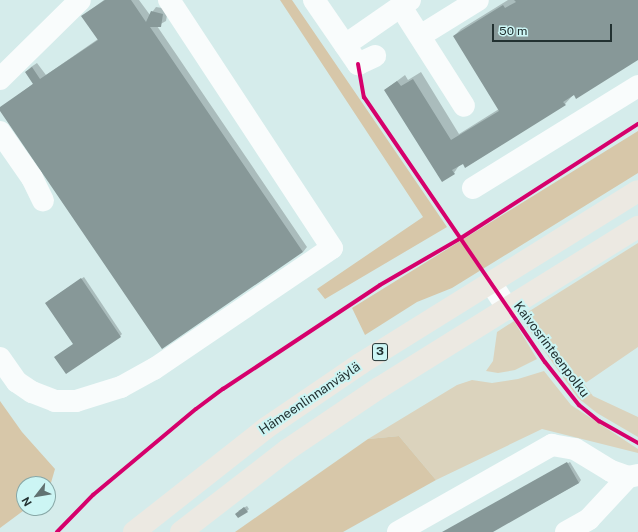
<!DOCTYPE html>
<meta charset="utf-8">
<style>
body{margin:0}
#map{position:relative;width:638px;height:532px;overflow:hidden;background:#d5eceb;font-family:"Public Sans",sans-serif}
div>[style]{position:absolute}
.green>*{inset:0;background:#dbd3bd}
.forest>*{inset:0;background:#d7c7a9}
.shadow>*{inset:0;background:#0003}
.building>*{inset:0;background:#879898}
.minor>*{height:22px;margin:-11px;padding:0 11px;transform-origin:11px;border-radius:11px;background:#f9fcfc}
.highway>*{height:22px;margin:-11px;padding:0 11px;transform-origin:11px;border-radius:11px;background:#ece9e2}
.cycleway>*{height:4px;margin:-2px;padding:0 2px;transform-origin:2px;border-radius:2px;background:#d6006c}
span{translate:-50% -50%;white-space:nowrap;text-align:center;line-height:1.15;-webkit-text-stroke:4px #ccf5f4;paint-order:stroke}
.shield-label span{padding:1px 3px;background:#ccf5f4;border:1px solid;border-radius:3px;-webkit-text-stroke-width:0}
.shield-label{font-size:12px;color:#223131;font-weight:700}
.street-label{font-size:13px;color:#223131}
.north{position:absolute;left:16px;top:476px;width:40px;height:40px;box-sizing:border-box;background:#ccf5f4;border:1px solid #88a7a6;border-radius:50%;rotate:239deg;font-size:11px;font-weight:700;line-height:16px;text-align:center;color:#223131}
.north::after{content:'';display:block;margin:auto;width:14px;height:18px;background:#617272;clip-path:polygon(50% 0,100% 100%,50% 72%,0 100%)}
.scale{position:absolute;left:492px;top:24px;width:120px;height:18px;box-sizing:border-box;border:2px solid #223131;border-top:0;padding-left:5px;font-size:12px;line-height:14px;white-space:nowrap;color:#223131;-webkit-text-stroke:3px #ccf5f4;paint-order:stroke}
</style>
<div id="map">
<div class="green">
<div style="clip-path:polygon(638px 243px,638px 347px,584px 384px,593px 396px,638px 417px,638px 437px,597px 413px,578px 398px,520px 317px)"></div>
<div style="clip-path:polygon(514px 321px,537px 359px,515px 370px,498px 373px,486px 371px,493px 361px,497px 332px)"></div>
<div style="clip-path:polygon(544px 371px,571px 405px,638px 449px,638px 453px,542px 429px,436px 480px,399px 436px,368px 439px,457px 385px,472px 380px,492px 383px,518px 379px)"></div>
</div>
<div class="forest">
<div style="clip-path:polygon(280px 0,292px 0,447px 227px,325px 299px,317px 289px,423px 217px)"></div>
<div style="clip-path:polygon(638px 131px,638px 173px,452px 288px,417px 302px,365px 335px,352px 308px)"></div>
<div style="clip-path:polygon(0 401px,22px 432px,55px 469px,48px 493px,48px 484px,24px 484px,24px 508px,27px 508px,0 528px)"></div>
<div style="clip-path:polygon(399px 436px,436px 480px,343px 532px,235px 532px,368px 439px)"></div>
</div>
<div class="shadow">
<div style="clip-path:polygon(104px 0,139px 0,150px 15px,156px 7px,168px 9px,166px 21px,157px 26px,307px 247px,303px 252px,0 109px,34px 83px,26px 72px,31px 67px,37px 63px,46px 75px,98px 39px,82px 16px)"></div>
<div style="clip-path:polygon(508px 0,638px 0,638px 59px,574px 94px,565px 104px,460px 164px,454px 173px,385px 90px,405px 75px,408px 80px,421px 72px,459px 134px,499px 109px,454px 36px,461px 29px)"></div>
<div style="clip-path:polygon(84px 277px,122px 334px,120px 336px,74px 344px,48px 301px)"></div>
<div style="clip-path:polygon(570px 462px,581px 480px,579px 483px,491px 532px,445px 532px)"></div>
<div style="clip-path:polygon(247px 506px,249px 509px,247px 511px,238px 511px)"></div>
</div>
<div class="building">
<div style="clip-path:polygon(105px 0,131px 0,146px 22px,151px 11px,163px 14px,161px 27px,150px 27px,303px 252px,162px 349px,0 111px,0 107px,33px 84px,25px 72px,32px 67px,40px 79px,98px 40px,81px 16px)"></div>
<div style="clip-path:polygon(514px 0,638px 0,638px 60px,576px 99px,574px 95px,563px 102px,566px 105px,465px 168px,463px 164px,452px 170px,455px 174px,442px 182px,384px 90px,397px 81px,401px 86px,413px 79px,451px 140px,499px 111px,453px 36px,503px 5px,505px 8px,516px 2px)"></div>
<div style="clip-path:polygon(81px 278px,121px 337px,66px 374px,54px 357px,73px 344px,45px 303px)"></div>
<div style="clip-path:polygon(567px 462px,579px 483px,493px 532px,442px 532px)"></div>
<div style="clip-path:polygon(244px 507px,248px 512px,238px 518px,235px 514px)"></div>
</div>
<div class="minor">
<div style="left:314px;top:0;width:78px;rotate:55.5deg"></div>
<div style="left:358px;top:64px;width:19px;rotate:-25deg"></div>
<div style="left:401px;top:7px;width:117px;rotate:57.5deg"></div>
<div style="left:420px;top:36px;width:68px;rotate:-31.8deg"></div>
<div style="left:345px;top:45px;width:79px;rotate:-34.7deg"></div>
<div style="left:0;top:79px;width:112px;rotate:-44.6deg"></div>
<div style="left:0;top:132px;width:56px;rotate:55.2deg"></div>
<div style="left:32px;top:178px;width:25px;rotate:64deg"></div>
<div style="left:473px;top:188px;width:194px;rotate:-31.7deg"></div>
<div style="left:491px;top:283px;width:31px;rotate:57deg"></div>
<div style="left:0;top:358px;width:29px;rotate:55deg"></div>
<div style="left:17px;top:382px;width:18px;rotate:34deg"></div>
<div style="left:32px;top:392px;width:25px;rotate:21deg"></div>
<div style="left:55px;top:401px;width:21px"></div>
<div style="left:76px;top:401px;width:47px;rotate:-17.3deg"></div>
<div style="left:121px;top:387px;width:38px;rotate:-29deg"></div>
<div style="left:154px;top:369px;width:215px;rotate:-34.2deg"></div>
<div style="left:332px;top:248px;width:297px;rotate:-123.3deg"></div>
<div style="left:398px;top:532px;width:177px;rotate:-29.5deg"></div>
<div style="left:552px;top:445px;width:23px;rotate:10deg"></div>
<div style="left:575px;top:449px;width:42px;rotate:31.4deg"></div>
<div style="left:611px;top:471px;width:18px;rotate:19deg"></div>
<div style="left:566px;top:532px;width:26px;rotate:-29deg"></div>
<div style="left:589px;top:519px;width:57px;rotate:-47.1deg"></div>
<div style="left:628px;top:477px;width:10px;rotate:-11deg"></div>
</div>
<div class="highway">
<div style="left:134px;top:532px;width:168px;rotate:-38.2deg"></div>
<div style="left:266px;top:428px;width:114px;rotate:-34.2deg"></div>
<div style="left:360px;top:364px;width:327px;rotate:-31.9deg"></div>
<div style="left:181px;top:532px;width:134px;rotate:-37.7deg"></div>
<div style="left:287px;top:450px;width:111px;rotate:-34deg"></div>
<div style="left:379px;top:388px;width:305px;rotate:-31.9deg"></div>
</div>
<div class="cycleway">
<div style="left:358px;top:64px;width:34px;rotate:80deg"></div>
<div style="left:364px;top:97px;width:321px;rotate:55.7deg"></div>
<div style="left:545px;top:362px;width:55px;rotate:51.7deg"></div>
<div style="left:579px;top:405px;width:26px;rotate:39deg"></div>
<div style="left:599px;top:421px;width:45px;rotate:29.4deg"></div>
<div style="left:57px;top:532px;width:52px;rotate:-45.8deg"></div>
<div style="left:93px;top:495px;width:134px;rotate:-39.9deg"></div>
<div style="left:196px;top:409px;width:34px;rotate:-37deg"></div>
<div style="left:223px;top:389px;width:188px;rotate:-33.5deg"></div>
<div style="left:380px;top:285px;width:94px;rotate:-30.1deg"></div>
<div style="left:461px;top:238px;width:211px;rotate:-32.8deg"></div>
</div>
<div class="shield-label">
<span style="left:380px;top:352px">3</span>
</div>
<div class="street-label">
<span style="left:551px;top:350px;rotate:53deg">Kaivosrinteenpolku</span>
<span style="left:310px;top:399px;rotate:-34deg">Hämeenlinnanväylä</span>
</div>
<div class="north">N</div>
<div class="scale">50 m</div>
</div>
